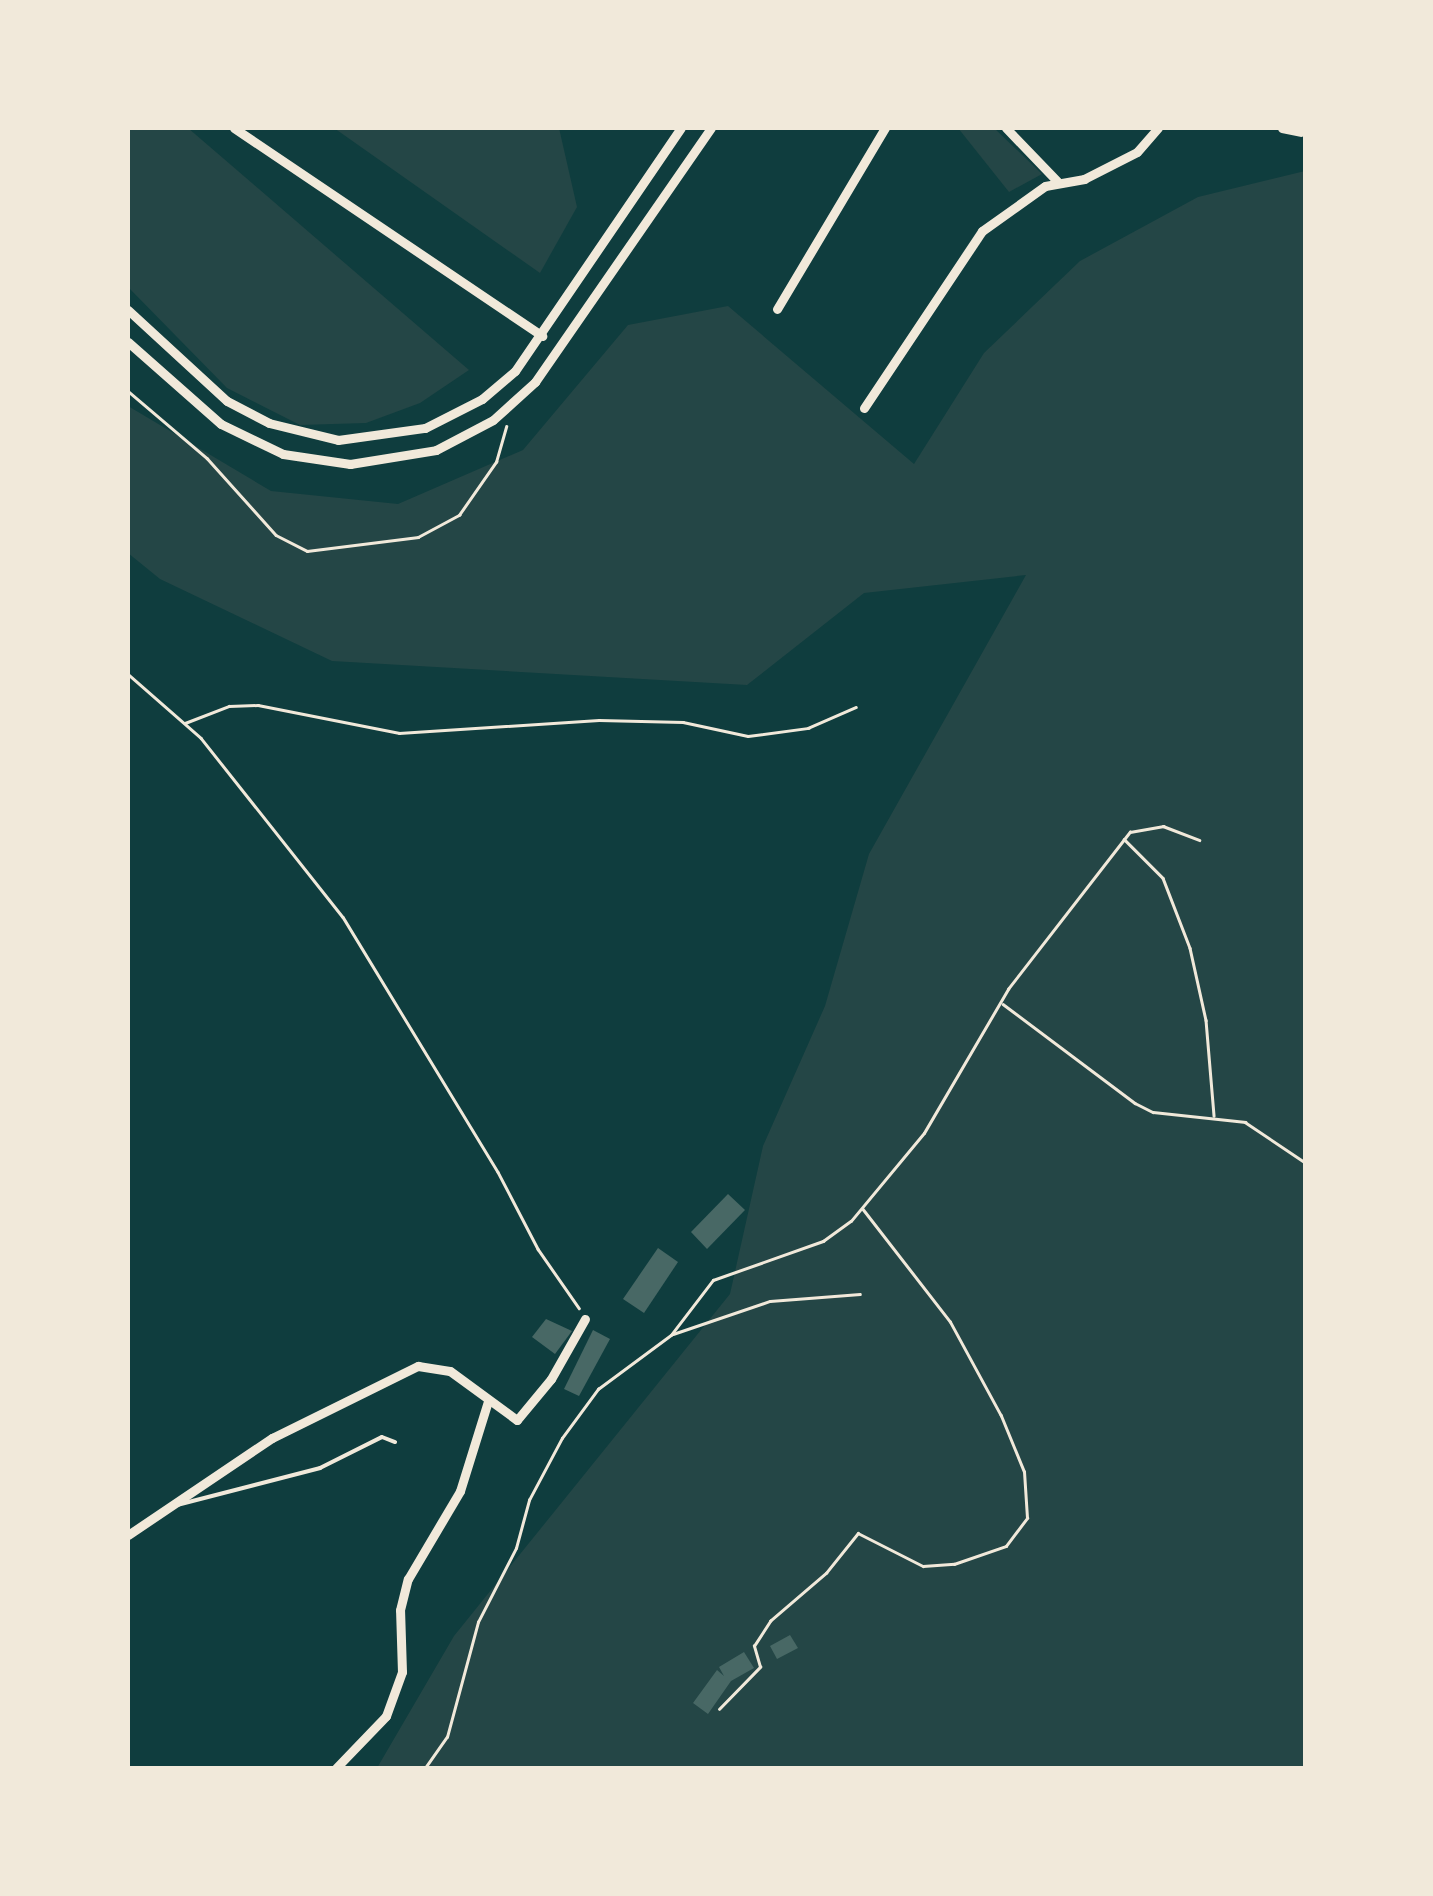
<!DOCTYPE html>
<style>
body{margin:0}
#map{position:relative;width:1433px;height:1896px;overflow:hidden;background:#0f3d3e;font-family:Spectral,serif}
div>[style]{position:absolute}
.green>*{inset:0;background:#244646}
.building>*{inset:0;background:#486865}
.path>*{height:2.5px;margin:-1.25px;padding:0 1.25px;transform-origin:1.25px;border-radius:1.25px;background:#f1e9da}
.service>*{height:4px;margin:-2px;padding:0 2px;transform-origin:2px;border-radius:2px;background:#f1e9da}
.minor>*{height:9px;margin:-4.5px;padding:0 4.5px;transform-origin:4.5px;border-radius:4.5px;background:#f1e9da}
span{translate:-50% -50%;white-space:nowrap;text-align:center;line-height:1.15;-webkit-text-stroke:8px #f1e9da;paint-order:stroke}
.frame{position:absolute;inset:0;border:130px solid #f1e9da;pointer-events:none}
</style>
<div id="map">
<div class="green">
<div style="clip-path:polygon(128px 128px,188px 128px,469px 370px,420px 403px,366px 423px,300px 425px,227px 388px,128px 287px)"></div>
<div style="clip-path:polygon(334px 128px,559px 128px,577px 207px,540px 273px)"></div>
<div style="clip-path:polygon(958px 128px,994px 128px,1042px 174px,1009px 192px)"></div>
<div style="clip-path:polygon(1305px 171px,1305px 1768px,377px 1768px,454px 1636px,730px 1294px,763px 1146px,825px 1006px,869px 854px,1026px 575px,864px 593px,747px 685px,332px 661px,160px 579px,128px 553px,128px 406px,271px 491px,398px 504px,523px 450px,628px 325px,728px 306px,914px 464px,984px 353px,1080px 261px,1198px 197px)"></div>
</div>
<div class="building">
<div style="clip-path:polygon(728px 1194px,745px 1210px,707px 1249px,691px 1232px)"></div>
<div style="clip-path:polygon(658px 1248px,678px 1262px,644px 1313px,623px 1299px)"></div>
<div style="clip-path:polygon(546px 1319px,572px 1331px,555px 1354px,532px 1337px)"></div>
<div style="clip-path:polygon(593px 1330px,610px 1339px,579px 1396px,564px 1389px)"></div>
<div style="clip-path:polygon(790px 1635px,798px 1648px,777px 1659px,770px 1646px)"></div>
<div style="clip-path:polygon(744px 1652px,754px 1668px,731px 1681px,708px 1714px,693px 1703px,717px 1670px,724px 1676px,719px 1667px)"></div>
</div>
<div class="path">
<div style="left:128px;top:391px;width:104px;rotate:40.3deg"></div>
<div style="left:207px;top:458px;width:103px;rotate:48.1deg"></div>
<div style="left:276px;top:535px;width:35px;rotate:27deg"></div>
<div style="left:307px;top:551px;width:112px;rotate:-7.2deg"></div>
<div style="left:418px;top:537px;width:47px;rotate:-28.2deg"></div>
<div style="left:459px;top:515px;width:65px;rotate:-55.1deg"></div>
<div style="left:496px;top:462px;width:37px;rotate:-74deg"></div>
<div style="left:128px;top:674px;width:97px;rotate:41.2deg"></div>
<div style="left:201px;top:738px;width:228px;rotate:51.6deg"></div>
<div style="left:343px;top:917px;width:298px;rotate:58.7deg"></div>
<div style="left:498px;top:1172px;width:87px;rotate:62.5deg"></div>
<div style="left:538px;top:1249px;width:72px;rotate:55.2deg"></div>
<div style="left:185px;top:723px;width:47px;rotate:-21.1deg"></div>
<div style="left:229px;top:706px;width:29px;rotate:-2deg"></div>
<div style="left:258px;top:705px;width:144px;rotate:11.2deg"></div>
<div style="left:399px;top:733px;width:200px;rotate:-3.7deg"></div>
<div style="left:599px;top:720px;width:84px;rotate:1.4deg"></div>
<div style="left:683px;top:722px;width:66px;rotate:12.2deg"></div>
<div style="left:748px;top:736px;width:61px;rotate:-7.6deg"></div>
<div style="left:808px;top:728px;width:52px;rotate:-23.6deg"></div>
<div style="left:1124px;top:839px;width:55px;rotate:45deg"></div>
<div style="left:1163px;top:878px;width:75px;rotate:68.9deg"></div>
<div style="left:1190px;top:948px;width:74px;rotate:77.5deg"></div>
<div style="left:1206px;top:1020px;width:96px;rotate:85.2deg"></div>
<div style="left:1003px;top:1004px;width:165px;rotate:36.9deg"></div>
<div style="left:1135px;top:1103px;width:20px;rotate:27deg"></div>
<div style="left:1153px;top:1112px;width:93px;rotate:6.2deg"></div>
<div style="left:1245px;top:1122px;width:73px;rotate:33.9deg"></div>
<div style="left:673px;top:1334px;width:102px;rotate:-18.8deg"></div>
<div style="left:770px;top:1301px;width:90px;rotate:-4.4deg"></div>
<div style="left:719px;top:1709px;width:59px;rotate:-45.7deg"></div>
<div style="left:760px;top:1667px;width:22px;rotate:-106deg"></div>
<div style="left:754px;top:1646px;width:30px;rotate:-57deg"></div>
<div style="left:770px;top:1621px;width:74px;rotate:-40.6deg"></div>
<div style="left:826px;top:1573px;width:51px;rotate:-51.3deg"></div>
<div style="left:858px;top:1533px;width:73px;rotate:26.9deg"></div>
<div style="left:923px;top:1566px;width:31px;rotate:-4deg"></div>
<div style="left:954px;top:1564px;width:55px;rotate:-19.1deg"></div>
<div style="left:1006px;top:1546px;width:35px;rotate:-53deg"></div>
<div style="left:1027px;top:1518px;width:46px;rotate:-93.7deg"></div>
<div style="left:1024px;top:1472px;width:61px;rotate:-112.3deg"></div>
<div style="left:1001px;top:1416px;width:107px;rotate:-118.5deg"></div>
<div style="left:950px;top:1322px;width:142px;rotate:-127.8deg"></div>
<div style="left:425px;top:1768px;width:38px;rotate:-55deg"></div>
<div style="left:447px;top:1737px;width:119px;rotate:-74.9deg"></div>
<div style="left:478px;top:1622px;width:83px;rotate:-62.8deg"></div>
<div style="left:516px;top:1548px;width:50px;rotate:-74.8deg"></div>
<div style="left:529px;top:1500px;width:70px;rotate:-62deg"></div>
<div style="left:562px;top:1438px;width:61px;rotate:-53.7deg"></div>
<div style="left:598px;top:1389px;width:91px;rotate:-36.5deg"></div>
<div style="left:671px;top:1335px;width:69px;rotate:-52.6deg"></div>
<div style="left:713px;top:1280px;width:117px;rotate:-19.5deg"></div>
<div style="left:823px;top:1241px;width:34px;rotate:-36deg"></div>
<div style="left:851px;top:1221px;width:114px;rotate:-50.3deg"></div>
<div style="left:924px;top:1133px;width:167px;rotate:-59.7deg"></div>
<div style="left:1008px;top:989px;width:199px;rotate:-52.2deg"></div>
<div style="left:1130px;top:832px;width:34px;rotate:-10deg"></div>
<div style="left:1163px;top:826px;width:39px;rotate:21deg"></div>
</div>
<div class="service">
<div style="left:177px;top:1505px;width:148px;rotate:-14.5deg"></div>
<div style="left:320px;top:1468px;width:69px;rotate:-26.6deg"></div>
<div style="left:382px;top:1437px;width:14px;rotate:21deg"></div>
</div>
<div class="minor">
<div style="left:234px;top:128px;width:372px;rotate:34deg"></div>
<div style="left:1006px;top:128px;width:74px;rotate:46.1deg"></div>
<div style="left:1282px;top:128px;width:19px;rotate:12deg"></div>
<div style="left:777px;top:309px;width:211px;rotate:-59.2deg"></div>
<div style="left:128px;top:310px;width:134px;rotate:42.6deg"></div>
<div style="left:227px;top:401px;width:47px;rotate:27.6deg"></div>
<div style="left:269px;top:423px;width:71px;rotate:13.8deg"></div>
<div style="left:338px;top:440px;width:88px;rotate:-7.9deg"></div>
<div style="left:425px;top:428px;width:64px;rotate:-27deg"></div>
<div style="left:482px;top:399px;width:43px;rotate:-40.3deg"></div>
<div style="left:515px;top:371px;width:294px;rotate:-55.7deg"></div>
<div style="left:128px;top:342px;width:124px;rotate:41.4deg"></div>
<div style="left:221px;top:424px;width:69px;rotate:25.8deg"></div>
<div style="left:283px;top:454px;width:68px;rotate:8.5deg"></div>
<div style="left:350px;top:464px;width:87px;rotate:-9.2deg"></div>
<div style="left:436px;top:450px;width:64px;rotate:-27.8deg"></div>
<div style="left:493px;top:420px;width:57px;rotate:-42.1deg"></div>
<div style="left:535px;top:382px;width:309px;rotate:-55.3deg"></div>
<div style="left:864px;top:408px;width:213px;rotate:-56.3deg"></div>
<div style="left:982px;top:231px;width:77px;rotate:-35.5deg"></div>
<div style="left:1045px;top:186px;width:40px;rotate:-10deg"></div>
<div style="left:1084px;top:179px;width:59px;rotate:-27deg"></div>
<div style="left:1137px;top:152px;width:32px;rotate:-49deg"></div>
<div style="left:128px;top:1535px;width:174px;rotate:-34deg"></div>
<div style="left:272px;top:1438px;width:163px;rotate:-26.3deg"></div>
<div style="left:418px;top:1366px;width:32px;rotate:9deg"></div>
<div style="left:450px;top:1371px;width:83px;rotate:36.2deg"></div>
<div style="left:517px;top:1420px;width:53px;rotate:-50.3deg"></div>
<div style="left:551px;top:1379px;width:69px;rotate:-60.5deg"></div>
<div style="left:336px;top:1768px;width:72px;rotate:-46.1deg"></div>
<div style="left:386px;top:1716px;width:47px;rotate:-70deg"></div>
<div style="left:402px;top:1672px;width:62px;rotate:-91.8deg"></div>
<div style="left:400px;top:1610px;width:32px;rotate:-76deg"></div>
<div style="left:408px;top:1579px;width:102px;rotate:-59.4deg"></div>
<div style="left:460px;top:1491px;width:94px;rotate:-72.7deg"></div>
</div>
<div class="frame"></div>
</div>
